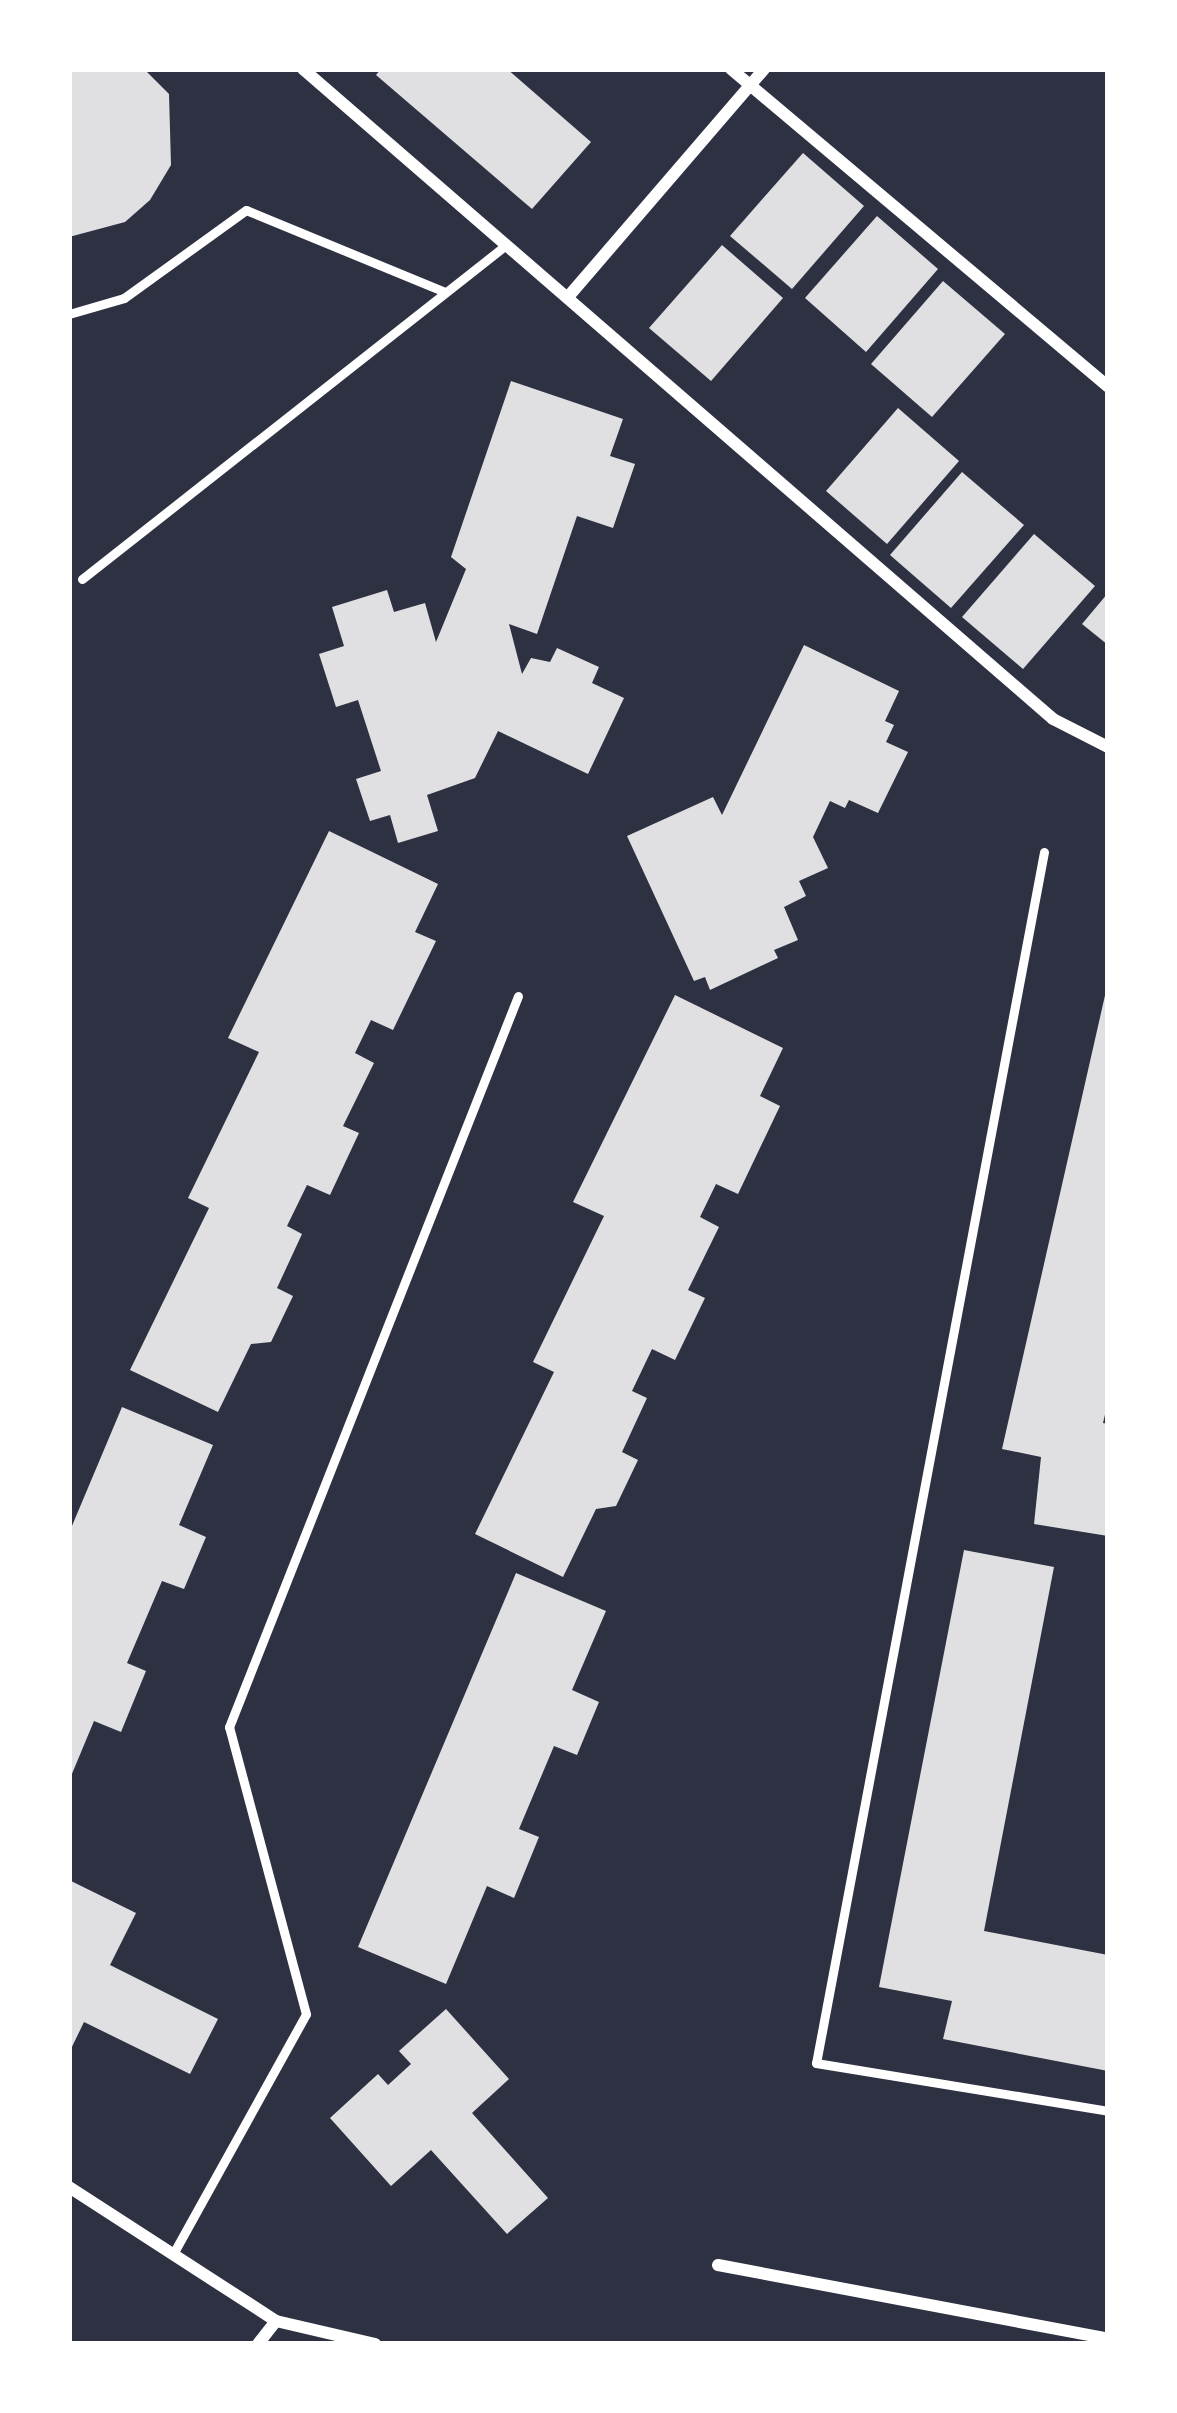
<!DOCTYPE html>
<style>
body{margin:0}
#map{position:relative;width:1177px;height:2413px;overflow:hidden;background:#2d3142;font-family:"Public Sans",sans-serif}
div>[style]{position:absolute}
.building>*{inset:0;background:#e0e0e3}
.service>*{height:9px;margin:-4.5px;padding:0 4.5px;transform-origin:4.5px;border-radius:4.5px;background:#fff}
.minor>*{height:12px;margin:-6px;padding:0 6px;transform-origin:6px;border-radius:6px;background:#fff}
span{translate:-50% -50%;white-space:nowrap;text-align:center;line-height:1.15;-webkit-text-stroke:9px #fff;paint-order:stroke}
.frame{position:absolute;inset:0;border:72px solid #fff;pointer-events:none}
</style>
<div id="map">
<div class="building">
<div style="clip-path:polygon(69px 69px,144px 69px,169px 94px,171px 165px,150px 200px,125px 222px,69px 237px)"></div>
<div style="clip-path:polygon(381px 69px,507px 69px,591px 142px,532px 209px,376px 75px)"></div>
<div style="clip-path:polygon(803px 153px,864px 206px,792px 289px,730px 236px)"></div>
<div style="clip-path:polygon(877px 216px,938px 269px,866px 352px,805px 298px)"></div>
<div style="clip-path:polygon(722px 245px,783px 298px,711px 381px,649px 328px)"></div>
<div style="clip-path:polygon(943px 281px,1005px 334px,932px 417px,871px 364px)"></div>
<div style="clip-path:polygon(511px 381px,623px 419px,610px 456px,635px 464px,613px 528px,577px 516px,537px 634px,509px 624px,522px 674px,531px 658px,550px 662px,557px 648px,599px 667px,592px 683px,624px 698px,588px 774px,498px 731px,475px 778px,427px 795px,438px 831px,398px 843px,390px 815px,370px 821px,356px 779px,381px 771px,358px 700px,336px 707px,319px 654px,344px 646px,332px 607px,387px 590px,394px 612px,425px 603px,436px 642px,466px 569px,451px 557px)"></div>
<div style="clip-path:polygon(898px 408px,959px 461px,887px 544px,826px 491px)"></div>
<div style="clip-path:polygon(962px 472px,1024px 525px,951px 608px,890px 555px)"></div>
<div style="clip-path:polygon(1034px 534px,1095px 586px,1023px 669px,962px 617px)"></div>
<div style="clip-path:polygon(1108px 593px,1108px 645px,1082px 624px)"></div>
<div style="clip-path:polygon(804px 645px,899px 691px,885px 721px,894px 725px,886px 742px,908px 752px,878px 813px,849px 800px,845px 808px,830px 801px,813px 837px,828px 868px,799px 881px,806px 896px,784px 907px,798px 940px,774px 950px,778px 958px,710px 990px,705px 977px,694px 981px,627px 836px,713px 797px,722px 815px)"></div>
<div style="clip-path:polygon(329px 831px,438px 884px,415px 932px,436px 941px,393px 1030px,371px 1020px,355px 1053px,374px 1063px,343px 1126px,359px 1133px,330px 1195px,307px 1185px,287px 1226px,302px 1234px,277px 1288px,293px 1296px,271px 1342px,251px 1344px,218px 1412px,130px 1370px,209px 1208px,188px 1198px,259px 1052px,228px 1038px)"></div>
<div style="clip-path:polygon(1106px 991px,1108px 1402px,1103px 1423px,1108px 1424px,1108px 1536px,1034px 1524px,1041px 1457px,1002px 1449px)"></div>
<div style="clip-path:polygon(675px 995px,783px 1048px,760px 1096px,780px 1106px,738px 1194px,716px 1184px,700px 1217px,719px 1227px,688px 1290px,705px 1298px,675px 1360px,652px 1349px,632px 1391px,647px 1398px,622px 1452px,638px 1460px,616px 1506px,596px 1509px,563px 1577px,475px 1534px,554px 1372px,533px 1362px,604px 1216px,573px 1202px)"></div>
<div style="clip-path:polygon(122px 1407px,213px 1445px,179px 1525px,206px 1537px,184px 1589px,162px 1581px,127px 1663px,146px 1671px,121px 1732px,94px 1721px,69px 1781px,69px 1533px)"></div>
<div style="clip-path:polygon(964px 1550px,1054px 1567px,984px 1931px,1108px 1955px,1108px 2071px,943px 2039px,952px 2001px,879px 1987px)"></div>
<div style="clip-path:polygon(516px 1573px,606px 1611px,572px 1690px,599px 1702px,577px 1755px,554px 1746px,519px 1829px,539px 1837px,514px 1898px,487px 1886px,446px 1984px,358px 1947px)"></div>
<div style="clip-path:polygon(69px 1880px,136px 1913px,110px 1965px,218px 2019px,190px 2074px,84px 2022px,69px 2053px)"></div>
<div style="clip-path:polygon(446px 2009px,509px 2079px,472px 2113px,548px 2198px,507px 2234px,431px 2150px,391px 2186px,330px 2118px,378px 2074px,388px 2085px,411px 2064px,399px 2051px)"></div>
</div>
<div class="service">
<div style="left:69px;top:314px;width:57px;rotate:-16.2deg"></div>
<div style="left:124px;top:298px;width:150px;rotate:-35.8deg"></div>
<div style="left:246px;top:210px;width:215px;rotate:22.4deg"></div>
<div style="left:82px;top:579px;width:540px;rotate:-38.23deg"></div>
<div style="left:1044px;top:852px;width:1232px;rotate:100.66deg"></div>
<div style="left:816px;top:2063px;width:296px;rotate:9.3deg"></div>
<div style="left:173px;top:2254px;width:274px;rotate:-61deg"></div>
<div style="left:306px;top:2014px;width:297px;rotate:-105deg"></div>
<div style="left:229px;top:1727px;width:786px;rotate:-68.43deg"></div>
</div>
<div class="minor">
<div style="left:303px;top:69px;width:992px;rotate:40.91deg"></div>
<div style="left:1053px;top:719px;width:62px;rotate:27deg"></div>
<div style="left:731px;top:69px;width:493px;rotate:40.1deg"></div>
<div style="left:568px;top:297px;width:301px;rotate:-49.3deg"></div>
<div style="left:69px;top:2187px;width:247px;rotate:32.9deg"></div>
<div style="left:276px;top:2321px;width:102px;rotate:13.1deg"></div>
<div style="left:718px;top:2265px;width:397px;rotate:10.7deg"></div>
<div style="left:258px;top:2344px;width:29px;rotate:-52deg"></div>
</div>
<div class="frame"></div>
</div>
